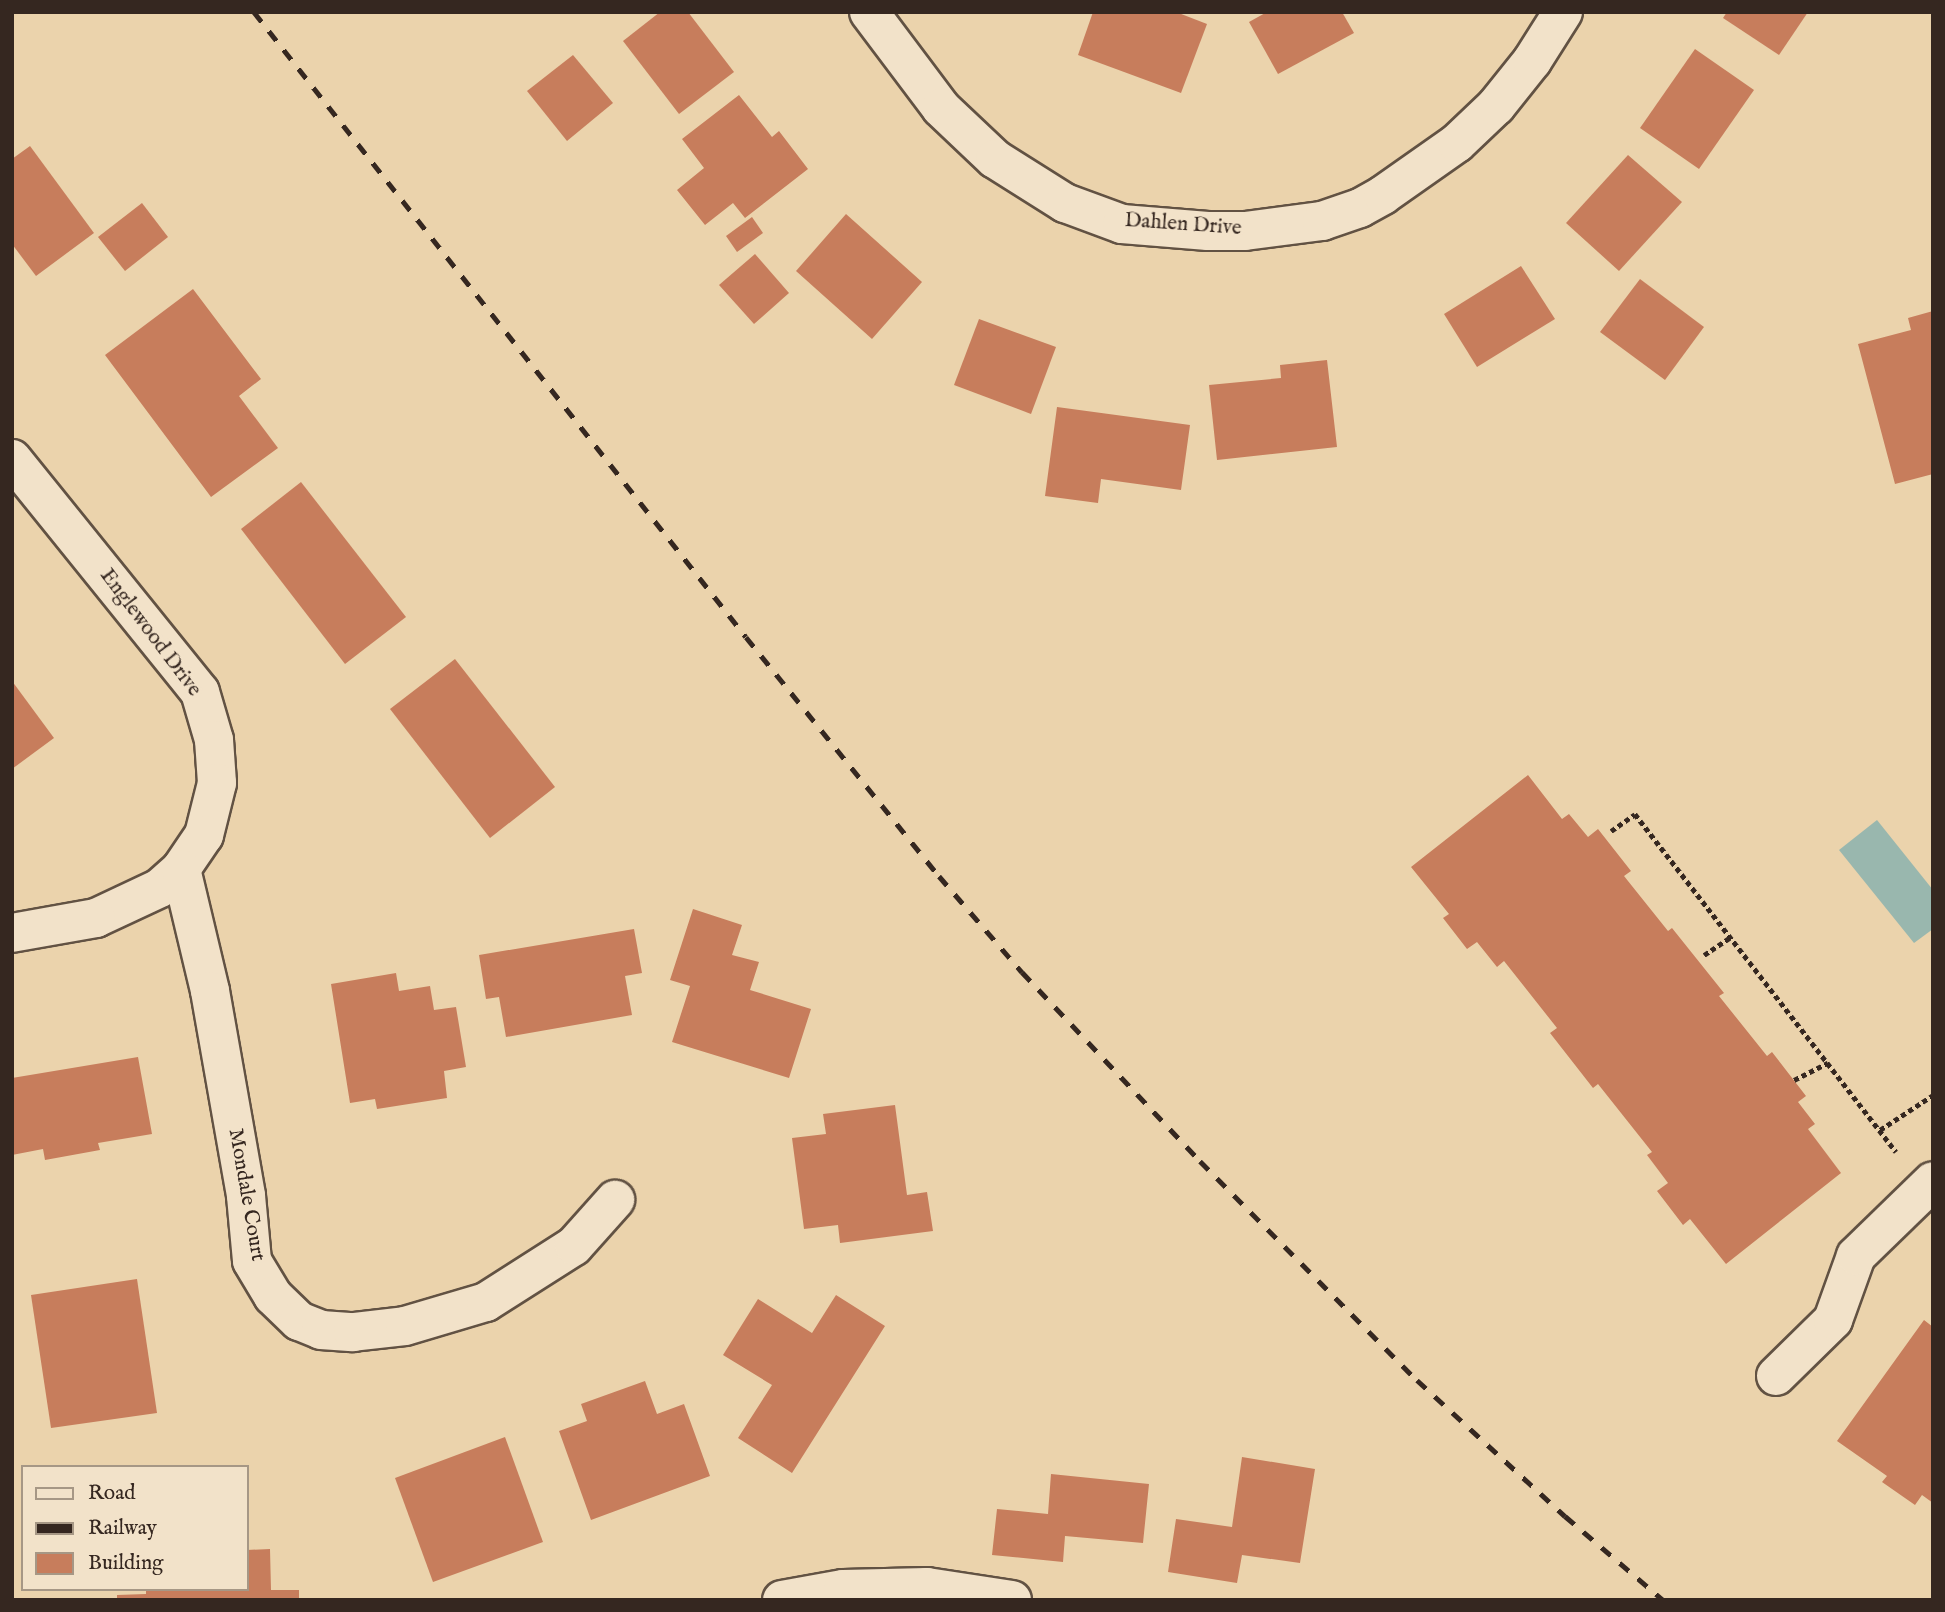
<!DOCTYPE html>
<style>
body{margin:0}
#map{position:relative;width:1945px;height:1612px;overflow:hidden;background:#ebd3ac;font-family:"IM FELL English",serif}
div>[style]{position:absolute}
.water>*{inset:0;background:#99b7ae}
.building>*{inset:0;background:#c77d5c}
.path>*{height:4.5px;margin-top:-2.25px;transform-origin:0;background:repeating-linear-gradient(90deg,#352720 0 5px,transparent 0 8.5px)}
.roads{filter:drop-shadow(2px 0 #625243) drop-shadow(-2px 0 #625243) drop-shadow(0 2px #625243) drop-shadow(0 -2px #625243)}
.minor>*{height:38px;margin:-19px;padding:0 19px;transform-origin:19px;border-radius:19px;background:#f2e2c9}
.rail>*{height:5px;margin-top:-2.5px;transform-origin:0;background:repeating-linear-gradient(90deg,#352720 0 12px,transparent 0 24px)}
span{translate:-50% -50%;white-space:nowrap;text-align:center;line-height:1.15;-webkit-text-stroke:6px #f2e2c9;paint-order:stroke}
.street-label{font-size:21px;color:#352720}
.frame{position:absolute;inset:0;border:14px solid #352720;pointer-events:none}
.legend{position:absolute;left:21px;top:1465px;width:228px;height:126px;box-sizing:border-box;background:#f2e2c9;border:2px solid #a69785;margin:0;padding:9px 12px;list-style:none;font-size:21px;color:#352720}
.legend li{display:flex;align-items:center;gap:14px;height:35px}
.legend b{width:35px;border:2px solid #a69785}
</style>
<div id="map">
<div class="water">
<div style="clip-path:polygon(1877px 820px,1933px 890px,1933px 929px,1914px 943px,1839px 850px)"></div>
</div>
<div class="building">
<div style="clip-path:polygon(660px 12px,688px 12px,734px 72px,679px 114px,623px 41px)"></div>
<div style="clip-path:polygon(1093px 12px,1176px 12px,1207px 24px,1181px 93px,1078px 55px)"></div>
<div style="clip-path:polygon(1267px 12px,1342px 12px,1354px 33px,1278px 74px,1249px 22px)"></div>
<div style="clip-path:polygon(1727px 12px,1808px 12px,1779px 55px,1723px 18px)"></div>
<div style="clip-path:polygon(1695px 49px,1754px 90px,1699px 169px,1640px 128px)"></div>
<div style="clip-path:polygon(573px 55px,613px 103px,567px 141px,527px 91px)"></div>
<div style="clip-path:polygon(739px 95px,772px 137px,779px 131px,808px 169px,745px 218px,733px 203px,705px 225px,677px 190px,704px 168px,682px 139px)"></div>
<div style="clip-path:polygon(30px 146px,94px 233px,36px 276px,12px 244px,12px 159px)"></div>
<div style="clip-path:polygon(1628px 155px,1682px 202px,1619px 271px,1566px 223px)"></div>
<div style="clip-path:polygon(142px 203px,168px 237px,125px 271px,98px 237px)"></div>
<div style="clip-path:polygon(846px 214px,922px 282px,872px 339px,796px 271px)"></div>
<div style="clip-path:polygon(752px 217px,763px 233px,737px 252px,726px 236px)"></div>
<div style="clip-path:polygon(755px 254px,789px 293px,754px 324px,719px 285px)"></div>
<div style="clip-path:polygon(1521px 266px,1555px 319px,1477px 367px,1444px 314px)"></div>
<div style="clip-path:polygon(1640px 279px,1704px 327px,1665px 380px,1600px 332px)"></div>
<div style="clip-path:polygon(193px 289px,261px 379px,239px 396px,278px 448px,211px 497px,105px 355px)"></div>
<div style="clip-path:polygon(1933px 311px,1933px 474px,1895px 484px,1858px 344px,1911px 330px,1908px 318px)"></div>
<div style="clip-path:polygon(979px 319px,1056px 347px,1031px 414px,954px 385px)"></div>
<div style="clip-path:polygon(1327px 360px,1337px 447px,1217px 460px,1209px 385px,1281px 378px,1280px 365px)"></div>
<div style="clip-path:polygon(1057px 407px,1190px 425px,1181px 490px,1101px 479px,1098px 503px,1045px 496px)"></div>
<div style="clip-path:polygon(301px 482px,406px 617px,345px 664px,241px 529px)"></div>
<div style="clip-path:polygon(455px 659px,555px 787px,490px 838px,390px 709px)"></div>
<div style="clip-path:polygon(12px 681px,54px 738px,12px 769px)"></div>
<div style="clip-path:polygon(1528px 775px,1562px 819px,1569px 814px,1588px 837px,1598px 829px,1631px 871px,1624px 876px,1668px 931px,1672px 928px,1724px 993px,1719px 996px,1767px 1056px,1772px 1052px,1806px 1096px,1798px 1102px,1815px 1124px,1808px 1129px,1841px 1173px,1726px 1264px,1690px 1219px,1683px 1225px,1657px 1191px,1668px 1183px,1647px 1155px,1652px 1152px,1598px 1084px,1593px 1088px,1550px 1033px,1557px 1028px,1504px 961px,1497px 967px,1477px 942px,1467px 949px,1443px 918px,1449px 914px,1411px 867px)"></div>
<div style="clip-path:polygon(693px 909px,742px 925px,732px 955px,759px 962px,750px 990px,811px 1009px,789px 1078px,672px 1042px,690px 986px,670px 980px)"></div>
<div style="clip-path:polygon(634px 929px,642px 973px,625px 976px,632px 1015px,506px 1037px,499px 997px,486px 999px,479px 955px)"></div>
<div style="clip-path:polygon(396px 973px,399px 991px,430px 986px,434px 1010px,456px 1007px,466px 1067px,444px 1071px,447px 1098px,377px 1109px,375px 1099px,350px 1103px,331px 984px)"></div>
<div style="clip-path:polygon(138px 1057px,152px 1134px,98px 1143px,100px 1150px,45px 1160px,43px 1149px,12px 1155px,12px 1078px)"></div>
<div style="clip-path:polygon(895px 1105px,907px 1195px,927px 1192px,933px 1231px,840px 1243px,838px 1225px,804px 1229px,792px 1138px,826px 1134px,823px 1114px)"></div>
<div style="clip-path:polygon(137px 1279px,157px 1413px,51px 1428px,31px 1295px)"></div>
<div style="clip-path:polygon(836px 1295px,885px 1326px,792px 1473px,738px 1438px,772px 1385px,723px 1355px,758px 1299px,812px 1333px)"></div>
<div style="clip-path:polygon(1924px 1320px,1933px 1327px,1933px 1503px,1922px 1495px,1915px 1505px,1882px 1482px,1887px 1476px,1837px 1441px)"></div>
<div style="clip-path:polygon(645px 1381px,657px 1414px,684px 1404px,710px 1476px,591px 1520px,559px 1431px,587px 1421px,581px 1404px)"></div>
<div style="clip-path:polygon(505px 1437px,543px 1542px,433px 1582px,395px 1478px)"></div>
<div style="clip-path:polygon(1242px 1457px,1315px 1469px,1300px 1563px,1242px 1555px,1237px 1583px,1168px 1572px,1176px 1519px,1232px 1527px)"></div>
<div style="clip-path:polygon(1051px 1474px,1149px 1484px,1143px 1543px,1065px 1536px,1063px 1562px,992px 1555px,997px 1509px,1048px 1514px)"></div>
<div style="clip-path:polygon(270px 1549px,271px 1590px,299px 1590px,299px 1600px,117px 1600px,117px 1595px,146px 1594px,146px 1589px,247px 1589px,247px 1550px)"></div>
</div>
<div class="path">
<div style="left:1611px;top:831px;width:29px;rotate:-35deg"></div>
<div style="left:1635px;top:814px;width:427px;rotate:52.3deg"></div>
<div style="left:1704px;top:955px;width:32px;rotate:-34deg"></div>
<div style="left:1794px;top:1080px;width:38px;rotate:-27deg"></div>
<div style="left:1880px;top:1130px;width:64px;rotate:-33.4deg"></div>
</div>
<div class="roads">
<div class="minor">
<div style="left:869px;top:12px;width:120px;rotate:53.1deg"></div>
<div style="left:941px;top:108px;width:74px;rotate:43.4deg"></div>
<div style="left:995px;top:159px;width:83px;rotate:32.2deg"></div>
<div style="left:1065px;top:203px;width:61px;rotate:20.2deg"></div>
<div style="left:1122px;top:224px;width:86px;rotate:4.7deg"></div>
<div style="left:1208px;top:231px;width:37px"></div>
<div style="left:1245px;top:231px;width:78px;rotate:-7.4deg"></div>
<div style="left:1322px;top:221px;width:40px;rotate:-18.9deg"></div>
<div style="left:1360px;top:208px;width:26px;rotate:-29deg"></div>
<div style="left:1383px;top:195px;width:90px;rotate:-35.1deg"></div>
<div style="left:1457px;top:143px;width:54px;rotate:-43.5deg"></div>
<div style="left:1496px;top:106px;width:58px;rotate:-51.3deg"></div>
<div style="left:1532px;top:61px;width:58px;rotate:-57.7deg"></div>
<div style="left:12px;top:459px;width:299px;rotate:51.1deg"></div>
<div style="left:200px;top:692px;width:50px;rotate:73.7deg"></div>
<div style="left:214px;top:740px;width:43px;rotate:86deg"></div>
<div style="left:217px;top:783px;width:54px;rotate:104deg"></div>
<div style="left:204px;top:835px;width:41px;rotate:124.1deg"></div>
<div style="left:181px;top:869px;width:28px;rotate:138deg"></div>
<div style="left:160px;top:888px;width:71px;rotate:154.9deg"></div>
<div style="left:96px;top:918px;width:85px;rotate:169.9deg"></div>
<div style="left:181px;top:869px;width:125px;rotate:76.6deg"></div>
<div style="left:210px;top:991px;width:208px;rotate:80deg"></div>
<div style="left:246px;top:1196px;width:65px;rotate:84.7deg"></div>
<div style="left:252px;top:1261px;width:41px;rotate:59deg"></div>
<div style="left:273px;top:1296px;width:36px;rotate:44deg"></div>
<div style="left:299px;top:1321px;width:24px;rotate:22deg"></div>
<div style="left:321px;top:1330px;width:32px;rotate:4deg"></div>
<div style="left:353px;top:1332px;width:52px;rotate:-6.6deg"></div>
<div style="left:405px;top:1326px;width:84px;rotate:-16.5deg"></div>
<div style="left:486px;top:1302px;width:104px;rotate:-32.5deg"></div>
<div style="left:574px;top:1246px;width:62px;rotate:-48.3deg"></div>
<div style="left:1776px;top:1376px;width:80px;rotate:-44.5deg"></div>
<div style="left:1833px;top:1320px;width:68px;rotate:-70.2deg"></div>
<div style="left:1856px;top:1256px;width:107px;rotate:-44.2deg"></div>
<div style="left:782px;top:1600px;width:62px;rotate:-10.2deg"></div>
<div style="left:843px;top:1589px;width:84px;rotate:-1.4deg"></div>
<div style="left:927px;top:1587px;width:86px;rotate:8.7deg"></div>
</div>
</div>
<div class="rail">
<div style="left:254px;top:12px;width:795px;rotate:51.79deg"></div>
<div style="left:746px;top:637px;width:307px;rotate:51.1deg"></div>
<div style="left:939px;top:876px;width:127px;rotate:49.2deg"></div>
<div style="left:1022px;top:972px;width:260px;rotate:46.7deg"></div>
<div style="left:1200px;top:1161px;width:308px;rotate:45.3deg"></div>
<div style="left:1417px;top:1380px;width:201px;rotate:42.6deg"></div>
<div style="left:1565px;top:1516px;width:129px;rotate:40.6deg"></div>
</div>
<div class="street-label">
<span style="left:1183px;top:225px;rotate:4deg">Dahlen Drive</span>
<span style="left:150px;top:633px;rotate:53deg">Englewood Drive</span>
<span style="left:246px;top:1195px;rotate:80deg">Mondale Court</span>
</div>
<div class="frame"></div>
<ul class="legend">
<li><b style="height:9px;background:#f2e2c9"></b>Road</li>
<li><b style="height:9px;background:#352720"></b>Railway</li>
<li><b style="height:19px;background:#c77d5c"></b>Building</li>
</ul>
</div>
